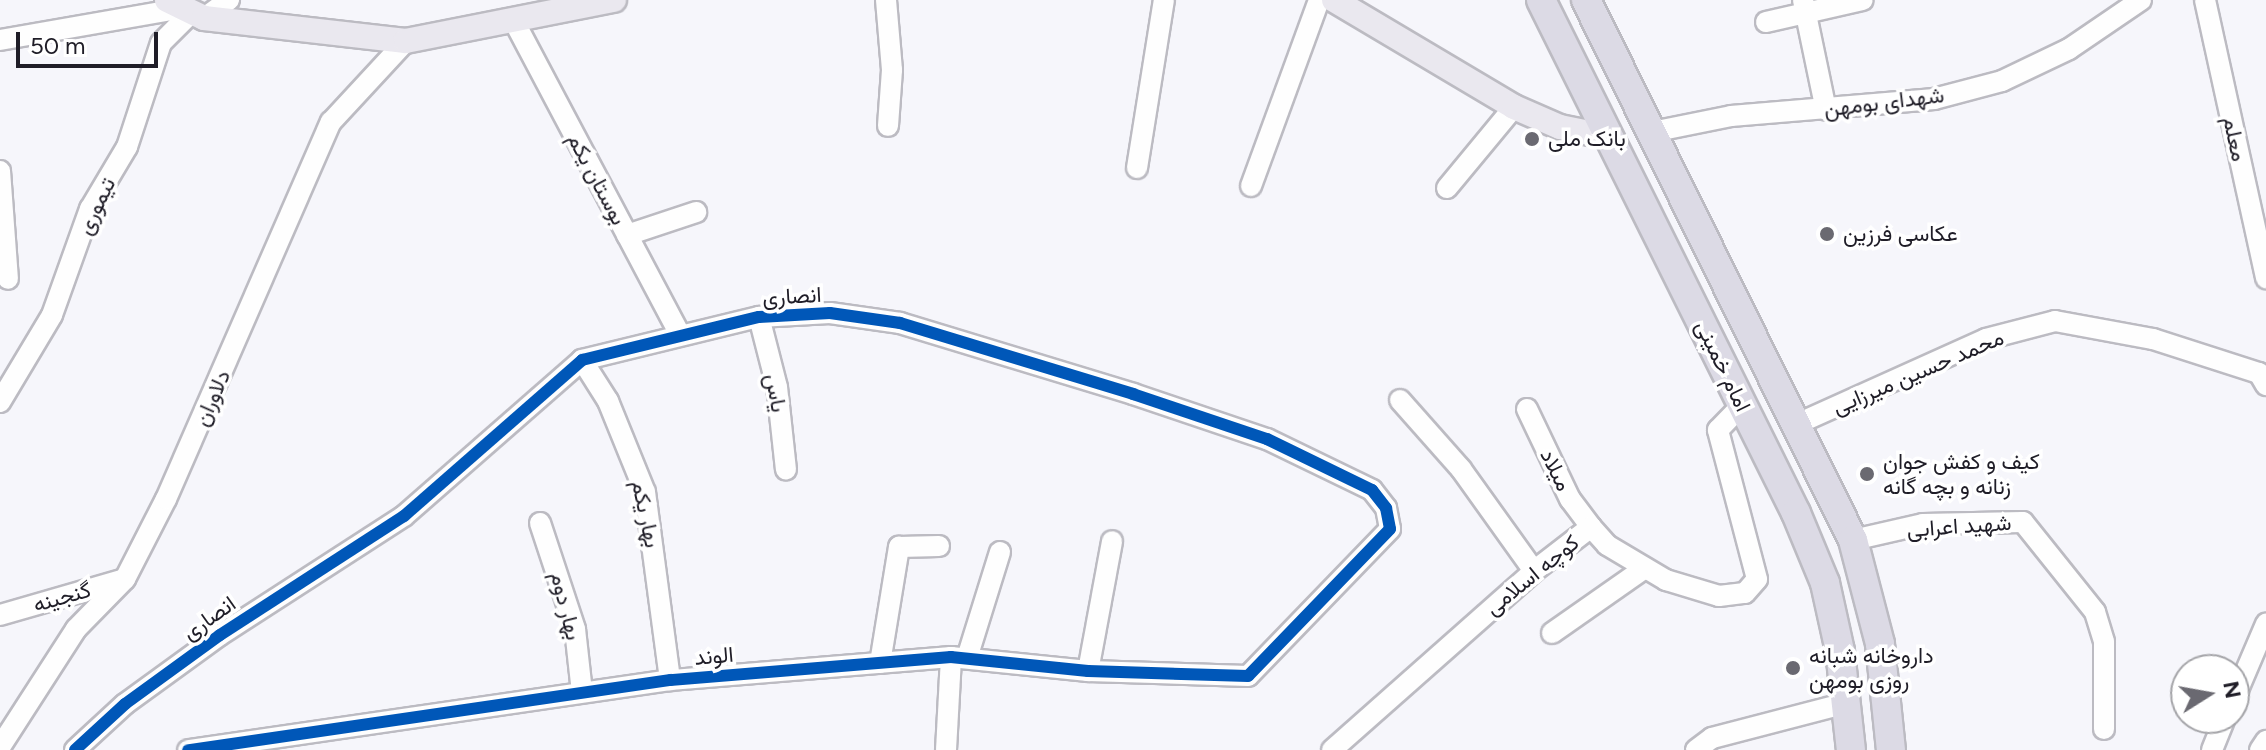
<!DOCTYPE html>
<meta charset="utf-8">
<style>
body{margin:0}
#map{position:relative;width:2266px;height:750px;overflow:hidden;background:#f6f6fb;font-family:Figtree,Vazirmatn,sans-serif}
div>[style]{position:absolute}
.roads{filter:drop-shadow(2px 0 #bcbbc2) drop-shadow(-2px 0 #bcbbc2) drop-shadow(0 2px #bcbbc2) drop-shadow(0 -2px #bcbbc2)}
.minor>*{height:20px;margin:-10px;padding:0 10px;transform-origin:10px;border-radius:10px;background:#fefefe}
.major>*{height:24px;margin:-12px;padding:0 12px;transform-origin:12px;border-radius:12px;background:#eae8ef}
.highway>*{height:28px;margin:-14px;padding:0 14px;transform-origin:14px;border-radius:14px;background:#dcdae5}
.cycleway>*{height:12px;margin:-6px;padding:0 6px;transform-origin:6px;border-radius:6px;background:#0057b8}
.dots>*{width:22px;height:22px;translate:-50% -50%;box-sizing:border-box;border:4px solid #fff;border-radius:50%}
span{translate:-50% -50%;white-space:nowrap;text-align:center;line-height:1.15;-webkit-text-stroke:7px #fff;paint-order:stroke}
.street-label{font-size:22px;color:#1f1d27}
.poi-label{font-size:22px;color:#1f1d27}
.left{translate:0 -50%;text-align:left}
.north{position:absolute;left:2170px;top:654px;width:80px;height:80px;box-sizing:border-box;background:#fff;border:2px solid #a5a5a9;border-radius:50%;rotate:79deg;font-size:22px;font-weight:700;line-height:32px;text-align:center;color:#1f1d27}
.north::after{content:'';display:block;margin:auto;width:28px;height:36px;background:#6a6971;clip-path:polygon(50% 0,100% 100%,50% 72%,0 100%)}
.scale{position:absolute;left:16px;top:32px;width:142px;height:36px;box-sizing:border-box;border:4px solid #1f1d27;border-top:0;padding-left:10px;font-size:24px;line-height:28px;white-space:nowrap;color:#1f1d27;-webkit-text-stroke:6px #fff;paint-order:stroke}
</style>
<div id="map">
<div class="roads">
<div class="minor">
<div style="left:886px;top:0;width:70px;rotate:85.1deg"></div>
<div style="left:892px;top:70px;width:56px;rotate:94.1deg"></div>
<div style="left:1803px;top:0;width:112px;rotate:78.2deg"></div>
<div style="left:2205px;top:0;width:285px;rotate:77.6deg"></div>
<div style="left:204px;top:18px;width:31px;rotate:-36deg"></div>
<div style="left:1766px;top:22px;width:99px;rotate:-12.8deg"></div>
<div style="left:515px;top:23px;width:353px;rotate:62.1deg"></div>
<div style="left:0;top:40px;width:186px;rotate:-9.9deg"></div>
<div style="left:1652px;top:132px;width:81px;rotate:-11.4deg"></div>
<div style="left:1731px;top:116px;width:204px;rotate:-4.8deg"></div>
<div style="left:1934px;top:99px;width:70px;rotate:-14.8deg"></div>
<div style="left:2002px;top:81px;width:74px;rotate:-25.5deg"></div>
<div style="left:2069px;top:49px;width:87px;rotate:-34.2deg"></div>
<div style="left:1137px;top:168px;width:170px;rotate:-80.9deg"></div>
<div style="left:0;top:171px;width:108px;rotate:85.8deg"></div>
<div style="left:1251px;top:186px;width:198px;rotate:-69.9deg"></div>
<div style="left:1447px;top:188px;width:105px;rotate:-50.4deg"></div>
<div style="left:627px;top:235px;width:73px;rotate:-18.4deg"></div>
<div style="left:759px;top:317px;width:72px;rotate:75.6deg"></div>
<div style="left:777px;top:387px;width:83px;rotate:83.8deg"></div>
<div style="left:582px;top:360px;width:49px;rotate:57.6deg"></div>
<div style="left:608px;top:401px;width:98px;rotate:67.9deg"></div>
<div style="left:645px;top:492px;width:190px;rotate:82.4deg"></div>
<div style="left:1400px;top:400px;width:92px;rotate:48.5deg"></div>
<div style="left:1461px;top:469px;width:125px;rotate:54.4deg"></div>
<div style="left:0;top:402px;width:101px;rotate:-59.1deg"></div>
<div style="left:52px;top:315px;width:113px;rotate:-70.3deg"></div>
<div style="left:90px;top:209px;width:72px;rotate:-59.2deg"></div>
<div style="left:127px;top:147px;width:109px;rotate:-71.9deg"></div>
<div style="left:161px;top:43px;width:44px;rotate:-45deg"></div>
<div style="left:1527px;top:409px;width:100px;rotate:64.5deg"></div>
<div style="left:1570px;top:499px;width:35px;rotate:53deg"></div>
<div style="left:1797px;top:424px;width:207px;rotate:-24.2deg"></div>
<div style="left:1986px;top:339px;width:71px;rotate:-14.6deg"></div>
<div style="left:2055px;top:321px;width:100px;rotate:10.4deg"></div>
<div style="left:2153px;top:339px;width:111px;rotate:17.8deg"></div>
<div style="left:2259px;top:373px;width:14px;rotate:60deg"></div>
<div style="left:540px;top:523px;width:112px;rotate:71.7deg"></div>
<div style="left:575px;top:629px;width:63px;rotate:83.7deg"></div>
<div style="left:1853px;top:540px;width:72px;rotate:-12.9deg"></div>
<div style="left:1923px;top:524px;width:100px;rotate:-1.1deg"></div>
<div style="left:2023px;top:522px;width:115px;rotate:51.3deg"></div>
<div style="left:2095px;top:612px;width:31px;rotate:73deg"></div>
<div style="left:2104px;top:642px;width:87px;rotate:90deg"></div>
<div style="left:0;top:615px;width:126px;rotate:-16.1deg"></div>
<div style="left:1552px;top:633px;width:113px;rotate:-35deg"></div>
<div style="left:967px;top:658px;width:111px;rotate:-72.7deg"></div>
<div style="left:880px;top:663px;width:118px;rotate:-80.7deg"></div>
<div style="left:899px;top:547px;width:40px;rotate:-1.4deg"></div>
<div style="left:1088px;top:671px;width:132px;rotate:-79.5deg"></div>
<div style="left:2234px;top:699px;width:82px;rotate:-66.9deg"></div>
<div style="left:0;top:747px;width:140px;rotate:-57.2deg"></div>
<div style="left:76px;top:629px;width:70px;rotate:-45.6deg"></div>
<div style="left:125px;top:579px;width:90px;rotate:-62.9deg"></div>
<div style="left:166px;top:499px;width:412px;rotate:-66.4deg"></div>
<div style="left:331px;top:122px;width:110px;rotate:-47.2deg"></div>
<div style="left:75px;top:750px;width:68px;rotate:-42.6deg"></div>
<div style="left:125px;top:704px;width:117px;rotate:-36deg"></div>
<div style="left:220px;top:635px;width:219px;rotate:-32.9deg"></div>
<div style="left:404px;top:516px;width:237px;rotate:-41.2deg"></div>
<div style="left:582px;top:360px;width:182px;rotate:-13.7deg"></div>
<div style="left:759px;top:317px;width:71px;rotate:-3.2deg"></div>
<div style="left:830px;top:313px;width:71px;rotate:8.1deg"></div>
<div style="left:900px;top:323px;width:244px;rotate:16.9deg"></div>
<div style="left:1133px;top:394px;width:141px;rotate:18.6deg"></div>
<div style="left:1267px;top:439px;width:117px;rotate:25.9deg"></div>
<div style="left:1372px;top:490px;width:23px;rotate:52deg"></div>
<div style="left:1386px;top:508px;width:21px;rotate:79deg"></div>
<div style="left:1390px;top:529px;width:204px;rotate:134deg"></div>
<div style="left:1248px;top:676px;width:160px;rotate:-178.2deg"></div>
<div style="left:1088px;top:671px;width:138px;rotate:-174.2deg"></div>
<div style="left:951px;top:657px;width:282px;rotate:175.3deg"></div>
<div style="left:670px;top:680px;width:487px;rotate:171.7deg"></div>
<div style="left:946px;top:750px;width:93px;rotate:-86.9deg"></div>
<div style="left:1332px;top:750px;width:270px;rotate:-41.5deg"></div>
<div style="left:1534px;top:571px;width:72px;rotate:-37.7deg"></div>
<div style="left:1591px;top:527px;width:24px;rotate:48deg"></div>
<div style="left:1607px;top:545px;width:69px;rotate:30.7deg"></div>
<div style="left:1666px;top:580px;width:55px;rotate:16.8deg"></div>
<div style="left:1719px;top:596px;width:26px;rotate:-7deg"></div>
<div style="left:1745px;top:593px;width:18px;rotate:-49deg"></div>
<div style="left:1757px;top:579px;width:154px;rotate:-104.7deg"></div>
<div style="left:1718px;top:430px;width:35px;rotate:-46deg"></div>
<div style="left:1696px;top:750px;width:20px;rotate:-37deg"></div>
<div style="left:1712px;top:738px;width:138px;rotate:-14.6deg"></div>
<div style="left:2212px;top:750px;width:35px;rotate:-68deg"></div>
<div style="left:2260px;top:750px;width:11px;rotate:-56deg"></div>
</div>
<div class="major">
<div style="left:167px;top:0;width:41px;rotate:25.9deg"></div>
<div style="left:204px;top:18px;width:203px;rotate:6.5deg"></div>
<div style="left:406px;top:41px;width:212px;rotate:-11.2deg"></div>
<div style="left:1334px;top:0;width:209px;rotate:30.7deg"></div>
<div style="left:1514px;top:107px;width:50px;rotate:23.5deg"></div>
<div style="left:1560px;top:127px;width:50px;rotate:11.5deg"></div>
</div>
<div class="highway">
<div style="left:1541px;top:0;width:573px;rotate:63.57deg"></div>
<div style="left:1796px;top:513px;width:76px;rotate:67.5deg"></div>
<div style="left:1825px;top:583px;width:70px;rotate:77.6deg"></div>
<div style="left:1840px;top:651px;width:100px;rotate:83.7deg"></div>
<div style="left:1586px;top:0;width:602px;rotate:63.69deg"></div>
<div style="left:1853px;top:540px;width:107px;rotate:75.4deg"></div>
<div style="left:1880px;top:644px;width:107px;rotate:84.1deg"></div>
</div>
</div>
<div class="cycleway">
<div style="left:75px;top:750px;width:68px;rotate:-42.6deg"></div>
<div style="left:125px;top:704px;width:117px;rotate:-36deg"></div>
<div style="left:220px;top:635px;width:219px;rotate:-32.9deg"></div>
<div style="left:404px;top:516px;width:237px;rotate:-41.2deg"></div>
<div style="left:582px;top:360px;width:182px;rotate:-13.7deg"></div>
<div style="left:759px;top:317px;width:71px;rotate:-3.2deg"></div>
<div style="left:830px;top:313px;width:71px;rotate:8.1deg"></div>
<div style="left:900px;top:323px;width:244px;rotate:16.9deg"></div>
<div style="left:1133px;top:394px;width:141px;rotate:18.6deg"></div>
<div style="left:1267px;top:439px;width:117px;rotate:25.9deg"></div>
<div style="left:1372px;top:490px;width:23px;rotate:52deg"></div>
<div style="left:1386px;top:508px;width:21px;rotate:79deg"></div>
<div style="left:1390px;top:529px;width:204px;rotate:134deg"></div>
<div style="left:1248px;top:676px;width:160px;rotate:-178.2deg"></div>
<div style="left:1088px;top:671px;width:138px;rotate:-174.2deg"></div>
<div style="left:951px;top:657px;width:282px;rotate:175.3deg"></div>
<div style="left:670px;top:680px;width:487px;rotate:171.7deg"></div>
</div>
<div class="dots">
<div style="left:1532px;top:139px;background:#6a6971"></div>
<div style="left:1827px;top:234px;background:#6a6971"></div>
<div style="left:1867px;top:474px;background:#6a6971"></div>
<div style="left:1793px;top:668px;background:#6a6971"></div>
</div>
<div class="street-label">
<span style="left:1884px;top:102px;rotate:-7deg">شهدای بومهن</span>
<span style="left:2235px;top:139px;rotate:78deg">معلم</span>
<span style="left:597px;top:179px;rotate:62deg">بوستان یکم</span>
<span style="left:96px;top:206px;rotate:-64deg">تیموری</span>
<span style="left:792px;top:296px;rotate:-3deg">انصاری</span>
<span style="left:1723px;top:366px;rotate:64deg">امام خمینی</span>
<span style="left:1918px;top:372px;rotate:-23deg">محمد حسین میرزایی</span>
<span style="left:776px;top:393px;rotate:80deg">یاس</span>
<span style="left:212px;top:398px;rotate:-66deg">دلاوران</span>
<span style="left:1556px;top:470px;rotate:64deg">میلاد</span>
<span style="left:646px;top:514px;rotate:78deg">بهار یکم</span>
<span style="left:1959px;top:526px;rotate:-4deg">شهید اعرابی</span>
<span style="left:1532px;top:575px;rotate:-39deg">کوچه اسلامی</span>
<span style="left:62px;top:597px;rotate:-16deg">گنجینه</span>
<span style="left:566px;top:606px;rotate:76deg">بهار دوم</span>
<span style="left:209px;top:618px;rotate:-35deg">انصاری</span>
<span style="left:714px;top:656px;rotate:-5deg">الوند</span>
</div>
<div class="poi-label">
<span class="left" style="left:1548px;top:139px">بانک ملی</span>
<span class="left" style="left:1843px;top:234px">عکاسی فرزین</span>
<span class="left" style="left:1883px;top:474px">کیف و کفش جوان<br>زنانه و بچه گانه</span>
<span class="left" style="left:1809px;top:668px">داروخانه شبانه<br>روزی بومهن</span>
</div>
<div class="north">N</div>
<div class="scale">50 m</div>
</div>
